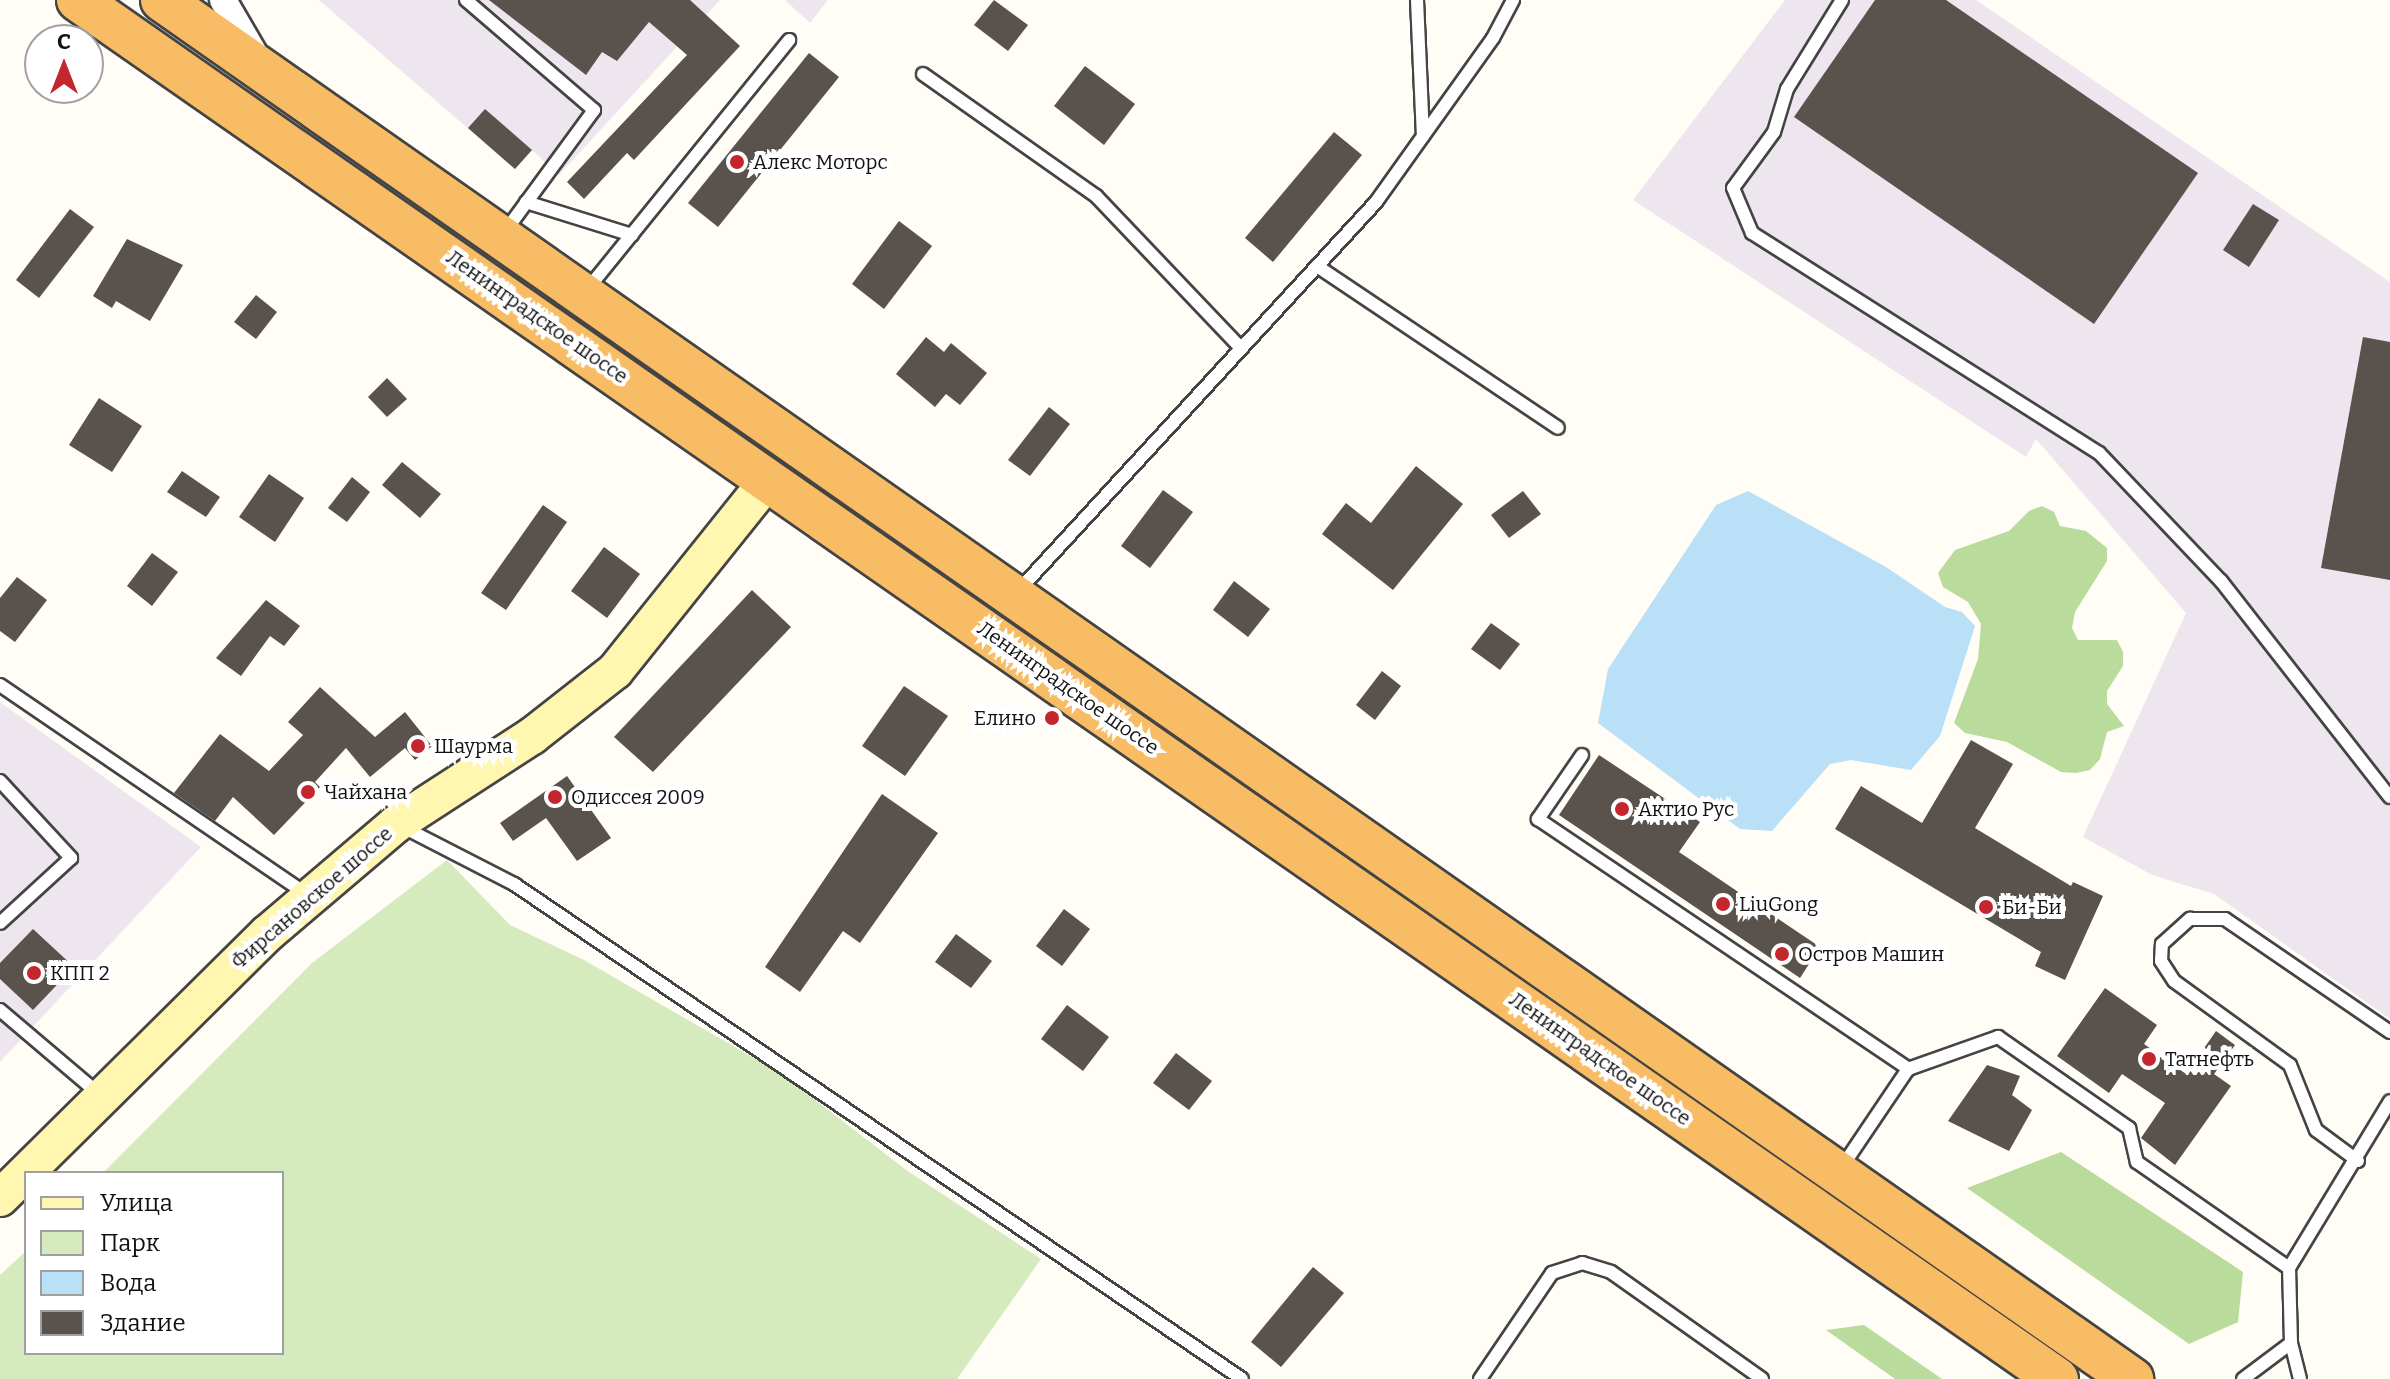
<!DOCTYPE html>
<meta charset="utf-8">
<style>
body{margin:0}
#map{position:relative;width:2390px;height:1379px;overflow:hidden;background:#fffdf5;font-family:Bitter,serif}
div>[style]{position:absolute}
.industrial>*{inset:0;background:#eee6ef}
.green>*{inset:0;background:#d5ebbd}
.forest>*{inset:0;background:#b9dc9c}
.water>*{inset:0;background:#b9e0f7}
.building>*{inset:0;background:#5a524d}
.roads{filter:drop-shadow(2px 0 #444) drop-shadow(-2px 0 #444) drop-shadow(0 2px #444) drop-shadow(0 -2px #444)}
.service>*{height:12px;margin:-6px;padding:0 6px;transform-origin:6px;border-radius:6px;background:#fff}
.minor>*{height:26px;margin:-13px;padding:0 13px;transform-origin:13px;border-radius:13px;background:#fff}
.secondary>*{height:36px;margin:-18px;padding:0 18px;transform-origin:18px;border-radius:18px;background:#fff6b0}
.trunk>*{height:42px;margin:-21px;padding:0 21px;transform-origin:21px;border-radius:21px;background:#f7bc64}
.dots>*{width:22px;height:22px;translate:-50% -50%;box-sizing:border-box;border:4px solid #fff;border-radius:50%}
span{translate:-50% -50%;white-space:nowrap;text-align:center;line-height:1.15;-webkit-text-stroke:8px #fff;paint-order:stroke}
.poi-label{font-size:20px;color:#111}
.left{translate:0 -50%;text-align:left}
.right{translate:-100% -50%;text-align:right}
.street-label{font-size:20px;color:#111}
.legend{position:absolute;left:24px;top:1171px;width:260px;height:184px;box-sizing:border-box;background:#fff;border:2px solid #a0a0a0;margin:0;padding:10px 14px;list-style:none;font-size:24px;color:#111}
.legend li{display:flex;align-items:center;gap:16px;height:40px}
.legend b{width:40px;border:2px solid #a0a0a0}
.north{position:absolute;left:24px;top:24px;width:80px;height:80px;box-sizing:border-box;background:#fff;border:2px solid #a0a0a0;border-radius:50%;rotate:0deg;font-size:22px;font-weight:700;line-height:32px;text-align:center;color:#111}
.north::after{content:'';display:block;margin:auto;width:28px;height:36px;background:#c4262e;clip-path:polygon(50% 0,100% 100%,50% 72%,0 100%)}
</style>
<div id="map">
<div class="industrial">
<div style="clip-path:polygon(319px 0,720px 0,559px 175px,532px 150px,515px 169px)"></div>
<div style="clip-path:polygon(785px 0,828px 0,810px 23px)"></div>
<div style="clip-path:polygon(1785px 0,1976px 0,2390px 282px,2390px 1019px,2214px 894px,2152px 875px,2083px 837px,2186px 613px,2036px 439px,2026px 457px,1633px 200px)"></div>
<div style="clip-path:polygon(0 702px,201px 847px,0 1062px)"></div>
</div>
<div class="green">
<div style="clip-path:polygon(447px 860px,510px 925px,584px 960px,780px 1073px,909px 1172px,1041px 1259px,957px 1379px,0 1379px,0 1275px,26px 1251px,26px 1353px,282px 1353px,282px 1173px,103px 1173px,312px 963px)"></div>
</div>
<div class="forest">
<div style="clip-path:polygon(2042px 506px,2054px 512px,2060px 526px,2086px 531px,2107px 548px,2107px 561px,2075px 612px,2072px 628px,2078px 640px,2117px 640px,2123px 652px,2123px 666px,2107px 691px,2107px 704px,2124px 726px,2107px 732px,2100px 759px,2090px 770px,2076px 773px,2061px 772px,2007px 742px,1965px 733px,1954px 723px,1978px 659px,1981px 624px,1968px 602px,1943px 587px,1938px 573px,1955px 550px,2009px 531px,2029px 511px)"></div>
<div style="clip-path:polygon(2061px 1152px,2243px 1272px,2238px 1322px,2189px 1344px,1967px 1188px)"></div>
<div style="clip-path:polygon(1864px 1325px,1942px 1379px,1895px 1379px,1826px 1330px)"></div>
</div>
<div class="water">
<div style="clip-path:polygon(1748px 491px,1886px 567px,1945px 607px,1962px 612px,1975px 626px,1940px 736px,1911px 770px,1851px 760px,1830px 764px,1772px 831px,1740px 829px,1598px 723px,1608px 669px,1716px 505px)"></div>
</div>
<div class="building">
<div style="clip-path:polygon(489px 0,690px 0,740px 46px,634px 160px,627px 153px,584px 199px,567px 182px,687px 55px,649px 22px,617px 61px,602px 52px,586px 75px)"></div>
<div style="clip-path:polygon(994px 0,1028px 25px,1008px 51px,974px 25px)"></div>
<div style="clip-path:polygon(1875px 0,1946px 0,2198px 173px,2094px 324px,1794px 117px)"></div>
<div style="clip-path:polygon(809px 53px,839px 77px,718px 227px,688px 203px)"></div>
<div style="clip-path:polygon(1085px 66px,1135px 104px,1104px 145px,1054px 106px)"></div>
<div style="clip-path:polygon(485px 109px,532px 150px,515px 169px,468px 128px)"></div>
<div style="clip-path:polygon(1334px 132px,1362px 155px,1273px 262px,1245px 238px)"></div>
<div style="clip-path:polygon(2253px 204px,2279px 220px,2249px 267px,2223px 250px)"></div>
<div style="clip-path:polygon(70px 209px,94px 227px,39px 298px,16px 280px)"></div>
<div style="clip-path:polygon(899px 221px,932px 246px,884px 309px,852px 284px)"></div>
<div style="clip-path:polygon(127px 239px,183px 265px,150px 321px,116px 301px,112px 308px,93px 296px)"></div>
<div style="clip-path:polygon(256px 295px,277px 312px,256px 339px,234px 322px)"></div>
<div style="clip-path:polygon(926px 337px,944px 352px,951px 343px,987px 373px,960px 405px,946px 394px,935px 407px,896px 374px)"></div>
<div style="clip-path:polygon(2363px 337px,2390px 342px,2390px 580px,2321px 568px)"></div>
<div style="clip-path:polygon(387px 378px,407px 399px,387px 417px,368px 397px)"></div>
<div style="clip-path:polygon(99px 398px,142px 426px,112px 472px,69px 445px)"></div>
<div style="clip-path:polygon(1049px 407px,1070px 424px,1030px 476px,1008px 460px)"></div>
<div style="clip-path:polygon(402px 462px,441px 494px,420px 518px,382px 485px)"></div>
<div style="clip-path:polygon(1416px 466px,1463px 504px,1393px 590px,1322px 534px,1346px 503px,1371px 523px)"></div>
<div style="clip-path:polygon(182px 471px,220px 497px,206px 517px,167px 492px)"></div>
<div style="clip-path:polygon(269px 474px,304px 498px,275px 542px,239px 517px)"></div>
<div style="clip-path:polygon(352px 477px,370px 492px,347px 522px,328px 508px)"></div>
<div style="clip-path:polygon(1163px 490px,1193px 512px,1150px 568px,1121px 546px)"></div>
<div style="clip-path:polygon(1523px 491px,1541px 514px,1509px 538px,1491px 515px)"></div>
<div style="clip-path:polygon(543px 505px,567px 522px,506px 610px,481px 593px)"></div>
<div style="clip-path:polygon(604px 547px,640px 574px,607px 618px,571px 591px)"></div>
<div style="clip-path:polygon(152px 553px,178px 572px,152px 606px,127px 586px)"></div>
<div style="clip-path:polygon(17px 577px,47px 600px,15px 642px,0 631px,0 598px)"></div>
<div style="clip-path:polygon(1234px 581px,1270px 609px,1248px 637px,1213px 610px)"></div>
<div style="clip-path:polygon(752px 590px,791px 627px,653px 772px,614px 737px)"></div>
<div style="clip-path:polygon(266px 600px,300px 626px,284px 646px,270px 636px,241px 676px,216px 658px)"></div>
<div style="clip-path:polygon(1491px 623px,1520px 644px,1500px 670px,1471px 649px)"></div>
<div style="clip-path:polygon(1382px 671px,1401px 686px,1375px 720px,1356px 705px)"></div>
<div style="clip-path:polygon(904px 686px,948px 716px,905px 776px,862px 746px)"></div>
<div style="clip-path:polygon(320px 687px,375px 737px,405px 712px,432px 746px,415px 760px,405px 748px,370px 777px,346px 748px,315px 782px,320px 787px,274px 835px,233px 797px,215px 821px,174px 793px,220px 734px,269px 771px,303px 735px,288px 722px)"></div>
<div style="clip-path:polygon(1971px 740px,2013px 764px,1975px 828px,2071px 886px,2073px 882px,2103px 896px,2065px 980px,2035px 966px,2041px 952px,1835px 829px,1861px 786px,1922px 823px)"></div>
<div style="clip-path:polygon(1599px 755px,1700px 822px,1679px 852px,1820px 947px,1800px 978px,1559px 815px)"></div>
<div style="clip-path:polygon(567px 776px,611px 838px,577px 861px,546px 818px,513px 841px,500px 823px)"></div>
<div style="clip-path:polygon(882px 794px,938px 833px,860px 943px,843px 931px,800px 992px,765px 967px)"></div>
<div style="clip-path:polygon(1064px 909px,1090px 929px,1062px 966px,1036px 946px)"></div>
<div style="clip-path:polygon(33px 929px,74px 967px,33px 1010px,0 979px,0 963px)"></div>
<div style="clip-path:polygon(956px 934px,992px 961px,971px 988px,935px 962px)"></div>
<div style="clip-path:polygon(2105px 988px,2157px 1025px,2144px 1044px,2186px 1074px,2216px 1031px,2235px 1045px,2214px 1074px,2231px 1086px,2175px 1165px,2141px 1138px,2165px 1103px,2122px 1074px,2109px 1093px,2057px 1056px)"></div>
<div style="clip-path:polygon(1067px 1005px,1109px 1037px,1083px 1071px,1041px 1039px)"></div>
<div style="clip-path:polygon(1176px 1053px,1212px 1081px,1189px 1110px,1153px 1083px)"></div>
<div style="clip-path:polygon(1987px 1065px,2020px 1076px,2012px 1095px,2032px 1110px,2009px 1151px,1948px 1121px)"></div>
<div style="clip-path:polygon(1313px 1267px,1344px 1293px,1281px 1367px,1251px 1342px)"></div>
</div>
<div class="roads">
<div class="service">
<div style="left:466px;top:0;width:169px;rotate:40.7deg"></div>
<div style="left:594px;top:110px;width:152px;rotate:126.2deg"></div>
<div style="left:1417px;top:0;width:136px;rotate:87.5deg"></div>
<div style="left:1842px;top:0;width:105px;rotate:121.7deg"></div>
<div style="left:1787px;top:89px;width:45px;rotate:106.8deg"></div>
<div style="left:1774px;top:132px;width:69px;rotate:126.2deg"></div>
<div style="left:1733px;top:188px;width:49px;rotate:67.1deg"></div>
<div style="left:1752px;top:233px;width:411px;rotate:32.4deg"></div>
<div style="left:2099px;top:453px;width:177px;rotate:46.4deg"></div>
<div style="left:2221px;top:581px;width:274px;rotate:52deg"></div>
<div style="left:923px;top:74px;width:212px;rotate:35.2deg"></div>
<div style="left:1096px;top:196px;width:210px;rotate:46.4deg"></div>
<div style="left:526px;top:202px;width:111px;rotate:17.3deg"></div>
<div style="left:1317px;top:266px;width:290px;rotate:33.9deg"></div>
<div style="left:586px;top:291px;width:323px;rotate:-51deg"></div>
<div style="left:1019px;top:590px;width:527px;rotate:-47.38deg"></div>
<div style="left:1376px;top:202px;width:201px;rotate:-54.5deg"></div>
<div style="left:1493px;top:38px;width:43px;rotate:-62.2deg"></div>
<div style="left:0;top:685px;width:373px;rotate:34.3deg"></div>
<div style="left:1582px;top:755px;width:78px;rotate:124.5deg"></div>
<div style="left:1538px;top:819px;width:447px;rotate:34deg"></div>
<div style="left:0;top:781px;width:105px;rotate:47.3deg"></div>
<div style="left:71px;top:858px;width:96px;rotate:137.5deg"></div>
<div style="left:403px;top:827px;width:125px;rotate:27.2deg"></div>
<div style="left:514px;top:884px;width:880px;rotate:34.21deg"></div>
<div style="left:0;top:1010px;width:130px;rotate:40.3deg"></div>
<div style="left:2358px;top:1161px;width:52px;rotate:-143.6deg"></div>
<div style="left:2316px;top:1130px;width:70px;rotate:-111.8deg"></div>
<div style="left:2290px;top:1065px;width:143px;rotate:-144.1deg"></div>
<div style="left:2174px;top:981px;width:24px;rotate:-123deg"></div>
<div style="left:2161px;top:961px;width:17px;rotate:-87deg"></div>
<div style="left:2162px;top:944px;width:38px;rotate:-42deg"></div>
<div style="left:2190px;top:919px;width:35px"></div>
<div style="left:2225px;top:919px;width:200px;rotate:34.4deg"></div>
<div style="left:1842px;top:1167px;width:118px;rotate:-56deg"></div>
<div style="left:1908px;top:1069px;width:96px;rotate:-19.6deg"></div>
<div style="left:1998px;top:1037px;width:160px;rotate:34.8deg"></div>
<div style="left:2129px;top:1128px;width:35px;rotate:77deg"></div>
<div style="left:2137px;top:1162px;width:185px;rotate:34.9deg"></div>
<div style="left:1480px;top:1379px;width:128px;rotate:-55.8deg"></div>
<div style="left:1552px;top:1273px;width:32px;rotate:-18deg"></div>
<div style="left:1582px;top:1263px;width:30px;rotate:17deg"></div>
<div style="left:1611px;top:1272px;width:185px;rotate:35.3deg"></div>
<div style="left:2243px;top:1379px;width:60px;rotate:-36.9deg"></div>
<div style="left:2300px;top:1379px;width:37px;rotate:-104deg"></div>
<div style="left:2291px;top:1343px;width:75px;rotate:-91.5deg"></div>
<div style="left:2289px;top:1268px;width:195px;rotate:-58.8deg"></div>
</div>
<div class="minor">
<div style="left:223px;top:0;width:64px;rotate:59.8deg"></div>
</div>
<div class="secondary">
<div style="left:0;top:1198px;width:377px;rotate:-44.7deg"></div>
<div style="left:268px;top:933px;width:168px;rotate:-40.4deg"></div>
<div style="left:396px;top:824px;width:162px;rotate:-32.9deg"></div>
<div style="left:532px;top:736px;width:105px;rotate:-38.1deg"></div>
<div style="left:615px;top:671px;width:246px;rotate:-51.3deg"></div>
</div>
<div class="trunk">
<div style="left:78px;top:0;width:2412px;rotate:34.87deg"></div>
<div style="left:162px;top:0;width:2405px;rotate:34.99deg"></div>
</div>
</div>
<div class="dots">
<div style="left:737px;top:162px;background:#c4262e"></div>
<div style="left:1052px;top:718px;background:#c4262e"></div>
<div style="left:418px;top:746px;background:#c4262e"></div>
<div style="left:308px;top:792px;background:#c4262e"></div>
<div style="left:555px;top:797px;background:#c4262e"></div>
<div style="left:1622px;top:809px;background:#c4262e"></div>
<div style="left:1723px;top:904px;background:#c4262e"></div>
<div style="left:1986px;top:907px;background:#c4262e"></div>
<div style="left:1782px;top:954px;background:#c4262e"></div>
<div style="left:34px;top:973px;background:#c4262e"></div>
<div style="left:2149px;top:1059px;background:#c4262e"></div>
</div>
<div class="poi-label">
<span class="left" style="left:753px;top:162px">Алекс Моторс</span>
<span class="right" style="left:1036px;top:718px">Елино</span>
<span class="left" style="left:434px;top:746px">Шаурма</span>
<span class="left" style="left:324px;top:792px">Чайхана</span>
<span class="left" style="left:571px;top:797px">Одиссея 2009</span>
<span class="left" style="left:1638px;top:809px">Актио Рус</span>
<span class="left" style="left:1739px;top:904px">LiuGong</span>
<span class="left" style="left:2002px;top:907px">Би-Би</span>
<span class="left" style="left:1798px;top:954px">Остров Машин</span>
<span class="left" style="left:50px;top:973px">КПП 2</span>
<span class="left" style="left:2165px;top:1059px">Татнефть</span>
</div>
<div class="street-label">
<span style="left:537px;top:317px;rotate:35deg">Ленинградское шоссе</span>
<span style="left:1068px;top:688px;rotate:35deg">Ленинградское шоссе</span>
<span style="left:312px;top:898px;rotate:-41deg">Фирсановское шоссе</span>
<span style="left:1600px;top:1059px;rotate:35deg">Ленинградское шоссе</span>
</div>
<ul class="legend">
<li><b style="height:10px;background:#fff6b0"></b>Улица</li>
<li><b style="height:22px;background:#d5ebbd"></b>Парк</li>
<li><b style="height:22px;background:#b9e0f7"></b>Вода</li>
<li><b style="height:22px;background:#5a524d"></b>Здание</li>
</ul>
<div class="north">С</div>
</div>
